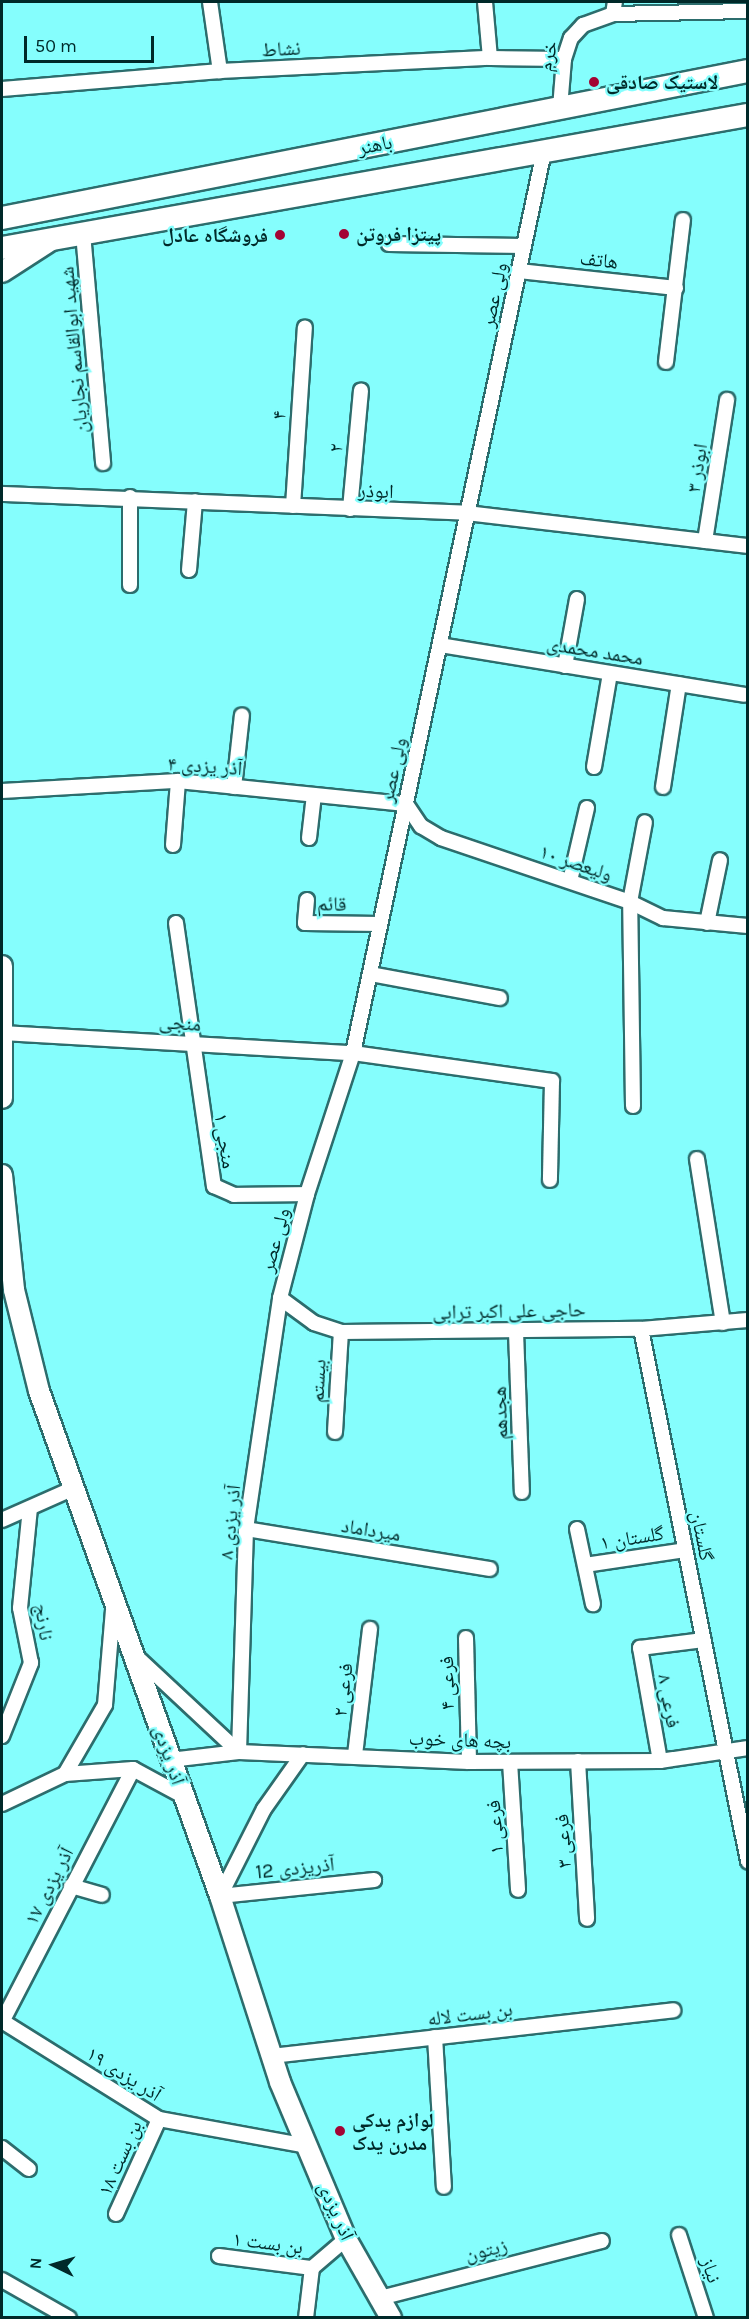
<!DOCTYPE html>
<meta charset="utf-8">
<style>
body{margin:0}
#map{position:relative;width:749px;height:2319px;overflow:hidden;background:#85fefd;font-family:Karla,"Noto Naskh Arabic",sans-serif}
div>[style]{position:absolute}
.roads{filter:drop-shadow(2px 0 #2c6d6d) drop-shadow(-2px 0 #2c6d6d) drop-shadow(0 2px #2c6d6d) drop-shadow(0 -2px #2c6d6d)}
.street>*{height:14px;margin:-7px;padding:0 7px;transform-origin:7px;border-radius:7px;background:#fff}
.secondary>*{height:20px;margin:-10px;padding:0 10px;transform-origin:10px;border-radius:10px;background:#fff}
.primary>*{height:22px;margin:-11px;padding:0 11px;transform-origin:11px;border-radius:11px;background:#fff}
.dots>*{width:16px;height:16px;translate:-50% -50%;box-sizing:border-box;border:3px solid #85fefd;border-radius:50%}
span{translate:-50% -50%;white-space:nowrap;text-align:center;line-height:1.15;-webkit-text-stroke:4.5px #85fefd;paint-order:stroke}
.street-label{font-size:20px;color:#002929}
.poi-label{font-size:20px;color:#002929;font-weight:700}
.left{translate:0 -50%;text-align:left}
.right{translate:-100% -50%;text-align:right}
.frame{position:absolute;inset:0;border:3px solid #002929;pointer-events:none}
.north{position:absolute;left:24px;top:2235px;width:60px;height:60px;-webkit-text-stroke:4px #85fefd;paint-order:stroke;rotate:275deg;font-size:16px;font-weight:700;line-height:24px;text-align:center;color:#002929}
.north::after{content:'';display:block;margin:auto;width:21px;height:27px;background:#002929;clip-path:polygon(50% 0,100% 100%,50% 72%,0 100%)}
.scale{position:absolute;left:24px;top:36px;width:130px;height:27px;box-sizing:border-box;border:3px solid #002929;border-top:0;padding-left:8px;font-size:18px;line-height:21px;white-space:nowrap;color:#002929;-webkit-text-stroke:4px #85fefd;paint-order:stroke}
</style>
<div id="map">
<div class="roads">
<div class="street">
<div style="left:210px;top:2px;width:70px;rotate:81.8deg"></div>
<div style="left:485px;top:2px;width:56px;rotate:84.9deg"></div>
<div style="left:613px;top:14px;width:135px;rotate:-1.3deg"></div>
<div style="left:2px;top:89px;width:219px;rotate:-4.7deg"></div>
<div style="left:220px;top:71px;width:270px;rotate:-2.8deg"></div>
<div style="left:490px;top:58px;width:74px;rotate:0.8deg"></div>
<div style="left:560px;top:108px;width:49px;rotate:-85.3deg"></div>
<div style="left:564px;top:59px;width:22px;rotate:-72deg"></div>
<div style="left:571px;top:38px;width:18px;rotate:-47deg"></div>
<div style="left:583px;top:25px;width:32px;rotate:-20deg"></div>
<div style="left:613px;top:14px;width:12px;rotate:-81deg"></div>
<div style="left:83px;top:233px;width:231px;rotate:85deg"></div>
<div style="left:389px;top:244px;width:135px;rotate:0.8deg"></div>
<div style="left:519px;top:271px;width:158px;rotate:6.2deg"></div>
<div style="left:666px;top:362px;width:143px;rotate:-83.2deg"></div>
<div style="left:2px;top:494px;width:465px;rotate:2.3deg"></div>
<div style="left:467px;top:513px;width:283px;rotate:6.7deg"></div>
<div style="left:293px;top:506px;width:179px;rotate:-86.2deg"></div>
<div style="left:350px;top:509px;width:119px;rotate:-84.7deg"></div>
<div style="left:705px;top:541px;width:143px;rotate:-81.1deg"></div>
<div style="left:189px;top:570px;width:69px;rotate:-85deg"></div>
<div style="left:130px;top:585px;width:88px;rotate:-90deg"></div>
<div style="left:440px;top:645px;width:308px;rotate:9.3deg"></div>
<div style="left:565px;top:666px;width:68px;rotate:-79.8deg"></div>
<div style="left:594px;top:767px;width:95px;rotate:-80.3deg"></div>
<div style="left:234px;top:787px;width:72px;rotate:-83.7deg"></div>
<div style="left:663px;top:787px;width:104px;rotate:-81.2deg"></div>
<div style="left:2px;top:791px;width:176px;rotate:-3.3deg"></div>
<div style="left:178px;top:781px;width:229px;rotate:5.8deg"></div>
<div style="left:406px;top:804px;width:27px;rotate:56deg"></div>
<div style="left:421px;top:826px;width:23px;rotate:31deg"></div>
<div style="left:441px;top:838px;width:200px;rotate:18.7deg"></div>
<div style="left:630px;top:902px;width:37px;rotate:26deg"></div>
<div style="left:663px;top:918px;width:85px;rotate:5.4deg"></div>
<div style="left:309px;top:838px;width:43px;rotate:-83.4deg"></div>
<div style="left:173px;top:845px;width:64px;rotate:-85.5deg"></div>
<div style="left:570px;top:881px;width:75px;rotate:-76.9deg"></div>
<div style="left:307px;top:900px;width:23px;rotate:95deg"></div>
<div style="left:305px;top:923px;width:75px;rotate:0.8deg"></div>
<div style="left:176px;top:923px;width:266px;rotate:81.8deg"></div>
<div style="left:214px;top:1186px;width:22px;rotate:24deg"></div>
<div style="left:234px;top:1195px;width:73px;rotate:-0.8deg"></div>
<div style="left:707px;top:923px;width:64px;rotate:-78.3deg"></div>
<div style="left:370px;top:974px;width:132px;rotate:10.5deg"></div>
<div style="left:2px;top:1033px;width:352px;rotate:3.3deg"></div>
<div style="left:353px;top:1053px;width:201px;rotate:8deg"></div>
<div style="left:552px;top:1081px;width:99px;rotate:91.2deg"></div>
<div style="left:633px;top:1106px;width:204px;rotate:-90.8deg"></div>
<div style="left:630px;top:902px;width:81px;rotate:-79.4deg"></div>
<div style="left:697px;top:1159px;width:166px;rotate:81deg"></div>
<div style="left:280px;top:1298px;width:42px;rotate:36.3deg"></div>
<div style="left:314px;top:1323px;width:28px;rotate:18deg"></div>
<div style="left:341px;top:1332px;width:300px;rotate:-0.6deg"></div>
<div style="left:641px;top:1329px;width:107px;rotate:-4.8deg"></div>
<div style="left:641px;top:1329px;width:543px;rotate:78.63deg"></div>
<div style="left:516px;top:1332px;width:160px;rotate:87.9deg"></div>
<div style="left:335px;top:1432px;width:100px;rotate:-86.6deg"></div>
<div style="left:2px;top:1520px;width:79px;rotate:-24deg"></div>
<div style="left:246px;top:1529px;width:247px;rotate:9.3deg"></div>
<div style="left:577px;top:1529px;width:77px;rotate:78deg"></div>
<div style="left:585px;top:1565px;width:101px;rotate:-8.5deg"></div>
<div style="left:466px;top:1638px;width:124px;rotate:88.6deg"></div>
<div style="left:137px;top:1657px;width:139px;rotate:43deg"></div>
<div style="left:2px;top:1736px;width:79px;rotate:-68.3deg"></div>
<div style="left:31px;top:1663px;width:56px;rotate:-101.3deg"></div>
<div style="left:20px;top:1608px;width:100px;rotate:-84.3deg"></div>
<div style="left:239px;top:1752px;width:223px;rotate:-88.2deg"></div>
<div style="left:246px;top:1529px;width:233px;rotate:-81.6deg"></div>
<div style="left:280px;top:1298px;width:107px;rotate:-75.4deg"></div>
<div style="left:307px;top:1194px;width:148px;rotate:-71.9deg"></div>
<div style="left:353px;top:1053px;width:922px;rotate:-78.04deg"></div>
<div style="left:355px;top:1755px;width:127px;rotate:-83.2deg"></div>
<div style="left:170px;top:1760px;width:69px;rotate:-6.6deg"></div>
<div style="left:239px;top:1752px;width:230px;rotate:2.5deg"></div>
<div style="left:469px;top:1762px;width:191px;rotate:-0.3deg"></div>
<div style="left:660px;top:1761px;width:89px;rotate:-8.4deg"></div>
<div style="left:578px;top:1761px;width:158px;rotate:86.7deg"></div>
<div style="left:660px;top:1761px;width:115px;rotate:-100deg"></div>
<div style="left:640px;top:1648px;width:64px;rotate:-7.2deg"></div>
<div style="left:510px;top:1762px;width:128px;rotate:86.4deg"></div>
<div style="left:65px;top:1774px;width:80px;rotate:-59.9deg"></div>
<div style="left:105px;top:1705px;width:95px;rotate:-85.2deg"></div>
<div style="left:2px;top:1804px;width:70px;rotate:-25.5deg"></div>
<div style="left:65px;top:1774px;width:68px;rotate:-4.2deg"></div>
<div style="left:133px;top:1769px;width:57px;rotate:28.4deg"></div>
<div style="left:71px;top:1886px;width:32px;rotate:16deg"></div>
<div style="left:220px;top:1896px;width:97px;rotate:-63.2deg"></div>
<div style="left:264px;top:1809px;width:67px;rotate:-54.7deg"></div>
<div style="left:220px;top:1896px;width:155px;rotate:-5.9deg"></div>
<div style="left:2px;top:2021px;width:185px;rotate:32deg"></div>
<div style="left:159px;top:2119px;width:150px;rotate:10.3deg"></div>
<div style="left:2px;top:2022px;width:285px;rotate:-62.6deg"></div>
<div style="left:435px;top:2037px;width:150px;rotate:86.6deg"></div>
<div style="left:272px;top:2056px;width:404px;rotate:-6.5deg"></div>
<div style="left:2px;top:2148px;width:34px;rotate:38deg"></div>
<div style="left:116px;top:2214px;width:104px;rotate:-65.6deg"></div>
<div style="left:679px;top:2235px;width:87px;rotate:72deg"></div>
<div style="left:219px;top:2256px;width:94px;rotate:7.4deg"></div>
<div style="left:2px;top:2280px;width:77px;rotate:29.6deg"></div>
<div style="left:380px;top:2298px;width:229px;rotate:-14.4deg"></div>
<div style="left:306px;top:2318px;width:50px;rotate:-83.2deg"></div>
<div style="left:312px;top:2268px;width:45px;rotate:-40.5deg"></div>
</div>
<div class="secondary">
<div style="left:2px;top:272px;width:57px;rotate:-32.9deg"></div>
<div style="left:2px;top:966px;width:132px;rotate:90deg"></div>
<div style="left:2px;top:1175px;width:116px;rotate:84deg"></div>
<div style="left:14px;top:1290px;width:104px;rotate:76.1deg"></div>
<div style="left:39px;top:1391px;width:536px;rotate:70.28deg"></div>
<div style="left:220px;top:1896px;width:195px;rotate:72.1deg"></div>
<div style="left:280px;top:2082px;width:170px;rotate:67.2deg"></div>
<div style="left:346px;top:2239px;width:91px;rotate:60.3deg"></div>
</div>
<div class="primary">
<div style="left:2px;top:218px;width:760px;rotate:-11.15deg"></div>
<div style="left:2px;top:248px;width:758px;rotate:-10.11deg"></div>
</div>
</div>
<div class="dots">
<div style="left:594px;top:82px;background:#a30434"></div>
<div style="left:344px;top:234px;background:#a30434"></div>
<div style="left:280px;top:235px;background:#a30434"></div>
<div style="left:340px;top:2131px;background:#a30434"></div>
</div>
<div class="street-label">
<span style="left:281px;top:49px;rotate:-3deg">نشاط</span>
<span style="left:548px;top:56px;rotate:-77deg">خرم</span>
<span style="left:375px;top:145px;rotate:-11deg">باهنر</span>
<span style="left:599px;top:260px;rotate:6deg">هاتف</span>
<span style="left:494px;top:295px;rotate:-78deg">ولی عصر</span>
<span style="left:74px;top:350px;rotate:-95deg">شهید ابوالقاسم نجاریان</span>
<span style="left:279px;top:415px;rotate:-86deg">۴</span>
<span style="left:336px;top:448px;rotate:-85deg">۲</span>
<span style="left:697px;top:468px;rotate:-81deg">ابوذر ۳</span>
<span style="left:376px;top:491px;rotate:2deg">ابوذر</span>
<span style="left:595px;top:651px;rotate:9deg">محمد محمدی</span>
<span style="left:205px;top:766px;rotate:4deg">۴ آذر یزدی</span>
<span style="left:393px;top:770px;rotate:-78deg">ولی عصر</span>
<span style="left:576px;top:863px;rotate:19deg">۱۰ ولیعصر</span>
<span style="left:332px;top:904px;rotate:1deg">قائم</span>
<span style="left:180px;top:1023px;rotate:4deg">منجی</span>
<span style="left:225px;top:1141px;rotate:81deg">منجی ۱</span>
<span style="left:275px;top:1240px;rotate:-75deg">ولی عصر</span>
<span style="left:509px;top:1311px;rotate:-1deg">حاجی علی اکبر ترابی</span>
<span style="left:318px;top:1381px;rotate:-87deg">بیستم</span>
<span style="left:500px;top:1413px;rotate:-92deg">هجدهم</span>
<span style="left:230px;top:1522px;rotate:-84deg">۸ آذر یزدی</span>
<span style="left:371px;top:1530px;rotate:9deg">میرداماد</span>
<span style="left:702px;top:1536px;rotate:79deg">گلستان</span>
<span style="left:632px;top:1538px;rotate:-9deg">گلستان ۱</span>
<span style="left:44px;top:1622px;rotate:82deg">نارنج</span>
<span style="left:447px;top:1683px;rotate:-91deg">فرعی ۴</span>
<span style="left:343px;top:1690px;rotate:-83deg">فرعی ۲</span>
<span style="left:669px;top:1701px;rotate:80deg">فرعی ۸</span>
<span style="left:460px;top:1740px;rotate:2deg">بچه های خوب</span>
<span style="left:169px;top:1755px;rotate:71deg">آذر یزدی</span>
<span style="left:495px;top:1827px;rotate:-94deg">فرعی ۱</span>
<span style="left:563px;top:1841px;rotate:-93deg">فرعی ۳</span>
<span style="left:295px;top:1868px;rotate:-6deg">آذریزدی 12</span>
<span style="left:49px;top:1886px;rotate:-63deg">آذر یزدی ۱۷</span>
<span style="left:470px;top:2014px;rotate:-7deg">بن بست لاله</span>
<span style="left:124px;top:2074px;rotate:32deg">آذر یزدی ۱۹</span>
<span style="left:120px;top:2158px;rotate:-66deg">بن بست ۱۸</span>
<span style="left:336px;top:2211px;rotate:66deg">آذر یزدی</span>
<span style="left:268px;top:2243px;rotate:7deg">بن بست ۱</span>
<span style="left:486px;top:2250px;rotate:-14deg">زیتون</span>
<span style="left:711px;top:2270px;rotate:72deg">نیاز</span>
</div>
<div class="poi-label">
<span class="left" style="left:606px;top:82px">لاستیک صادقی</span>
<span class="left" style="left:356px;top:234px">پیتزا فروتن</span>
<span class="right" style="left:268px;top:235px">فروشگاه عادل</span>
<span class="left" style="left:352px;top:2132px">لوازم یدکی<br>مدرن یدک</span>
</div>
<div class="frame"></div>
<div class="north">N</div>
<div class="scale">50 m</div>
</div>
